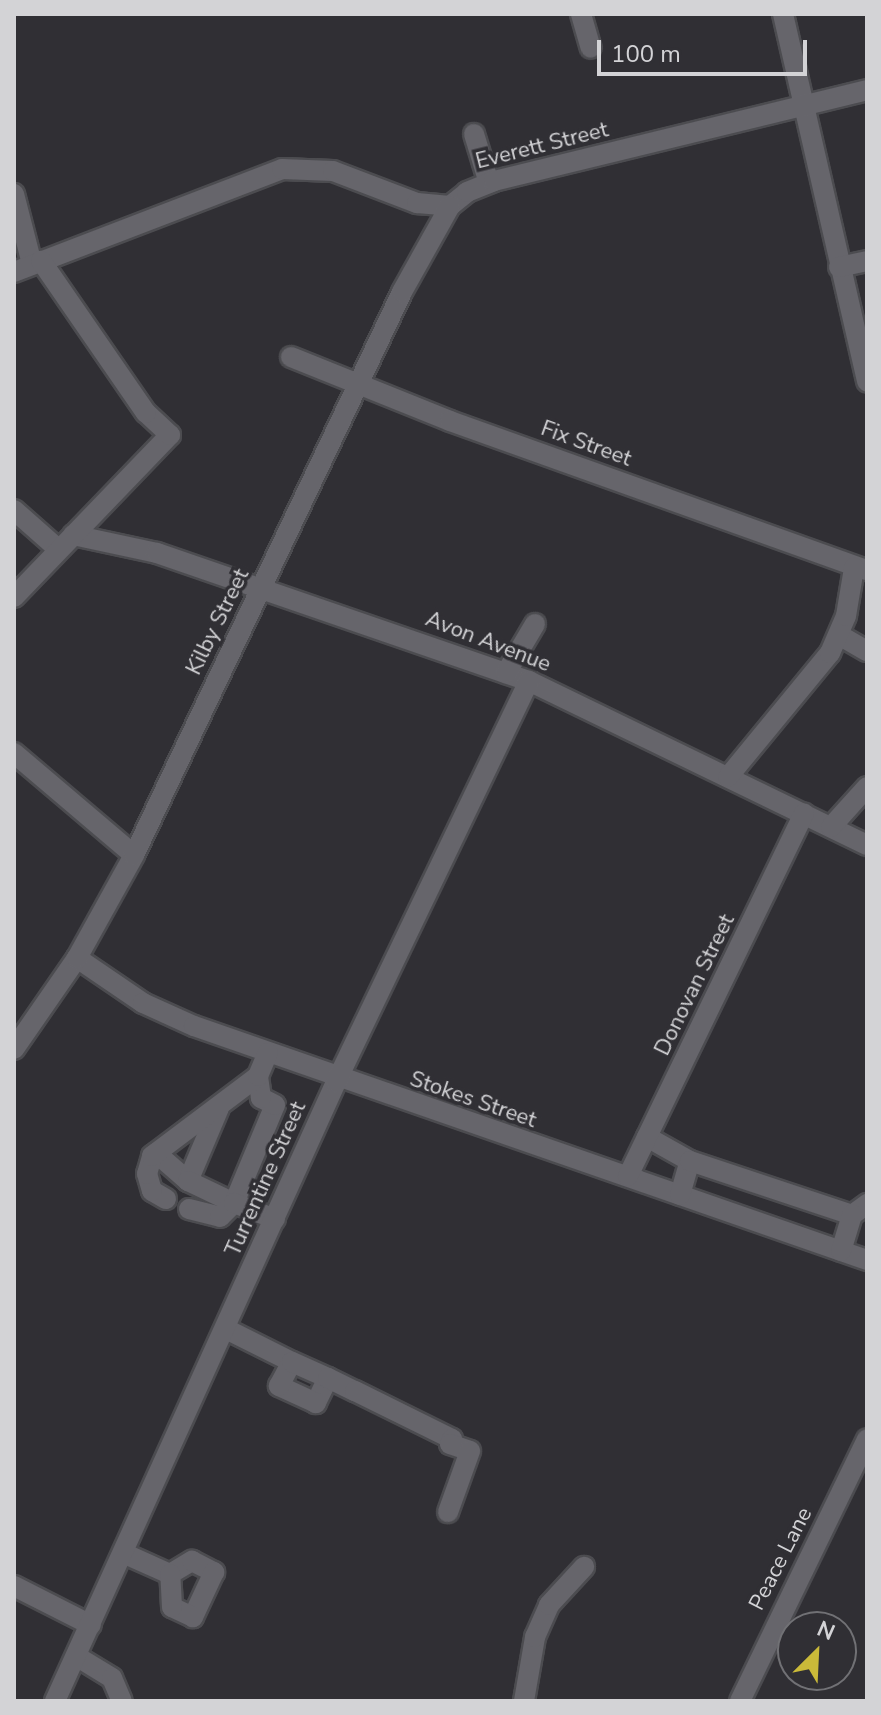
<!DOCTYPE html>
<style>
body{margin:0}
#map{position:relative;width:881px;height:1715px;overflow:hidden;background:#302f34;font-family:"Nunito Sans",sans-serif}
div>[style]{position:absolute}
.roads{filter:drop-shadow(2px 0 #4c4c50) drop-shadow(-2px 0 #4c4c50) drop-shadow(0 2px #4c4c50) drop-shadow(0 -2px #4c4c50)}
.minor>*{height:20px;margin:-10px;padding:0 10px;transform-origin:10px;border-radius:10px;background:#66656b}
span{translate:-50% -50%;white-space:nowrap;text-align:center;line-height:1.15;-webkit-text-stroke:7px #302f34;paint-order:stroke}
.street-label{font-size:22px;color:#d3d3d6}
.frame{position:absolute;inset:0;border:16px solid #d3d3d6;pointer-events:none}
.north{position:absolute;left:777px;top:1611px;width:80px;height:80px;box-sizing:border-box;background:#302f34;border:2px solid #717175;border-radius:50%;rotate:24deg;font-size:22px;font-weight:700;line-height:32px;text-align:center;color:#d3d3d6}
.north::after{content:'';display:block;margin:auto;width:28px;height:36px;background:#caba39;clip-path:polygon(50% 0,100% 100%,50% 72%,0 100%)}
.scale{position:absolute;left:597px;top:40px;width:210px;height:36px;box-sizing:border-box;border:4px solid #d3d3d6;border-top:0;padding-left:10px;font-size:24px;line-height:28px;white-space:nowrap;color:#d3d3d6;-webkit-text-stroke:6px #302f34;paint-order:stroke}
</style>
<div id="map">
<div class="roads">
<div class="minor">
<div style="left:581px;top:14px;width:35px;rotate:74deg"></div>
<div style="left:783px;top:14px;width:377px;rotate:77.1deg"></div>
<div style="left:474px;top:134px;width:51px;rotate:73deg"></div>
<div style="left:14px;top:194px;width:72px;rotate:75.6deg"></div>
<div style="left:839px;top:267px;width:29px;rotate:-12deg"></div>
<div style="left:14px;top:272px;width:287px;rotate:-21deg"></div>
<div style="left:282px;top:169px;width:51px;rotate:2.2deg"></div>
<div style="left:333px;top:171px;width:90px;rotate:20.9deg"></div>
<div style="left:417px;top:203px;width:33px;rotate:5deg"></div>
<div style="left:450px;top:206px;width:22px;rotate:-39deg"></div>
<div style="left:467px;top:192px;width:29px;rotate:-22deg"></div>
<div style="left:494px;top:181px;width:384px;rotate:-13.7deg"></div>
<div style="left:291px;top:357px;width:171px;rotate:21.9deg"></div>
<div style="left:450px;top:421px;width:443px;rotate:19.7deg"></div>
<div style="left:14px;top:510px;width:57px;rotate:41.5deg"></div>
<div style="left:73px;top:535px;width:86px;rotate:12.1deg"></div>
<div style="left:157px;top:553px;width:393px;rotate:19deg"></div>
<div style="left:529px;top:681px;width:376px;rotate:25.9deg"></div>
<div style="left:14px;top:597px;width:225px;rotate:-46.1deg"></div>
<div style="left:170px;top:435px;width:33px;rotate:-137deg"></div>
<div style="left:146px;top:413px;width:185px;rotate:-124.6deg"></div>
<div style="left:839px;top:635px;width:32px;rotate:30deg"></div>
<div style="left:506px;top:673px;width:57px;rotate:-59.4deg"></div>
<div style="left:14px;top:753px;width:157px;rotate:40.4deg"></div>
<div style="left:728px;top:777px;width:161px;rotate:-50.6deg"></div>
<div style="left:830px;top:653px;width:40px;rotate:-66.6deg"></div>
<div style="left:846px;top:616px;width:49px;rotate:-80.5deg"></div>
<div style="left:831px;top:827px;width:54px;rotate:-48deg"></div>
<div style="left:77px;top:958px;width:80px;rotate:34.3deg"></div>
<div style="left:143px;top:1003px;width:56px;rotate:24.3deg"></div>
<div style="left:194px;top:1026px;width:713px;rotate:19.17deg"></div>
<div style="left:14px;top:1049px;width:111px;rotate:-55.3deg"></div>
<div style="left:77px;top:958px;width:118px;rotate:-61deg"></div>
<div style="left:134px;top:855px;width:624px;rotate:-64.54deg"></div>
<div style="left:402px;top:292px;width:98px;rotate:-60.8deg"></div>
<div style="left:647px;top:1137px;width:49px;rotate:29.2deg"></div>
<div style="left:156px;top:1153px;width:43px;rotate:41.2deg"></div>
<div style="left:188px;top:1181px;width:79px;rotate:-67deg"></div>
<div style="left:628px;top:1176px;width:403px;rotate:-64.1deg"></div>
<div style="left:188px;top:1181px;width:51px;rotate:25.6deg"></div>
<div style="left:234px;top:1203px;width:106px;rotate:-67.3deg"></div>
<div style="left:275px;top:1105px;width:16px;rotate:-153deg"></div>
<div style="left:261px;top:1098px;width:22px;rotate:-98deg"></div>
<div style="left:680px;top:1195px;width:35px;rotate:-74deg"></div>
<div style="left:690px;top:1161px;width:171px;rotate:18.4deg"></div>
<div style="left:852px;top:1215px;width:19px;rotate:-36deg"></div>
<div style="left:166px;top:1199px;width:16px;rotate:-150deg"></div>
<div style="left:152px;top:1191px;width:18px;rotate:-106deg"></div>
<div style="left:147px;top:1174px;width:19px;rotate:-74deg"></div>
<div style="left:152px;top:1156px;width:133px;rotate:-37deg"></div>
<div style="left:258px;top:1076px;width:25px;rotate:-67deg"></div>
<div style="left:189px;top:1209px;width:32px;rotate:14deg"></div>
<div style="left:220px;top:1217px;width:20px;rotate:-45deg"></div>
<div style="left:234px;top:1203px;width:44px;rotate:21.3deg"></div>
<div style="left:841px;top:1251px;width:38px;rotate:-73deg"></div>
<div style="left:226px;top:1329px;width:74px;rotate:26.6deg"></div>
<div style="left:328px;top:1378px;width:28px;rotate:116deg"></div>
<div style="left:316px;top:1403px;width:41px;rotate:-155.3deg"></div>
<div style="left:279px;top:1386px;width:27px;rotate:-62deg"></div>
<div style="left:292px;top:1362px;width:39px;rotate:24deg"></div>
<div style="left:328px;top:1378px;width:30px;rotate:26deg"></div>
<div style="left:355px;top:1391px;width:108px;rotate:26.3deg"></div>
<div style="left:452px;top:1439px;width:5px;rotate:112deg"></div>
<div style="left:450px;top:1444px;width:21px;rotate:19deg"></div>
<div style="left:470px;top:1451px;width:65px;rotate:109.8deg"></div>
<div style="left:123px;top:1553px;width:51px;rotate:24.1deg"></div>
<div style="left:170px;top:1574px;width:26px;rotate:-31deg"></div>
<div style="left:192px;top:1561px;width:25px;rotate:27deg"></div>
<div style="left:214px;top:1572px;width:50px;rotate:115deg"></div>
<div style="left:193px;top:1617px;width:23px;rotate:-155deg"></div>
<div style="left:172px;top:1607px;width:33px;rotate:-93deg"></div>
<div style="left:14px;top:1586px;width:86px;rotate:26.9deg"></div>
<div style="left:76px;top:1656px;width:42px;rotate:31.4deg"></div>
<div style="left:112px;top:1678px;width:25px;rotate:67deg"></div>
<div style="left:55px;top:1701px;width:680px;rotate:-65.58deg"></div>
<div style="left:336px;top:1082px;width:445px;rotate:-64.3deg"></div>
<div style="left:524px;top:1701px;width:65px;rotate:-80.2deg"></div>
<div style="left:535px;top:1637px;width:35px;rotate:-66deg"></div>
<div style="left:549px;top:1605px;width:52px;rotate:-47.4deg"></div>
<div style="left:740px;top:1701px;width:291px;rotate:-64.1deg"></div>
</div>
</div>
<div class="street-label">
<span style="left:542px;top:146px;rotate:-14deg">Everett Street</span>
<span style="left:586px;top:444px;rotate:20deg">Fix Street</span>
<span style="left:218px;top:622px;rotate:-64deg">Kilby Street</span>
<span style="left:488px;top:642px;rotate:21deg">Avon Avenue</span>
<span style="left:695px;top:985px;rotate:-64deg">Donovan Street</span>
<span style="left:473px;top:1100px;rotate:19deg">Stokes Street</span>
<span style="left:266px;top:1179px;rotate:-66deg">Turrentine Street</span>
<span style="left:781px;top:1559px;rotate:-63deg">Peace Lane</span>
</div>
<div class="frame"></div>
<div class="north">N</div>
<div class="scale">100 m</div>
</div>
